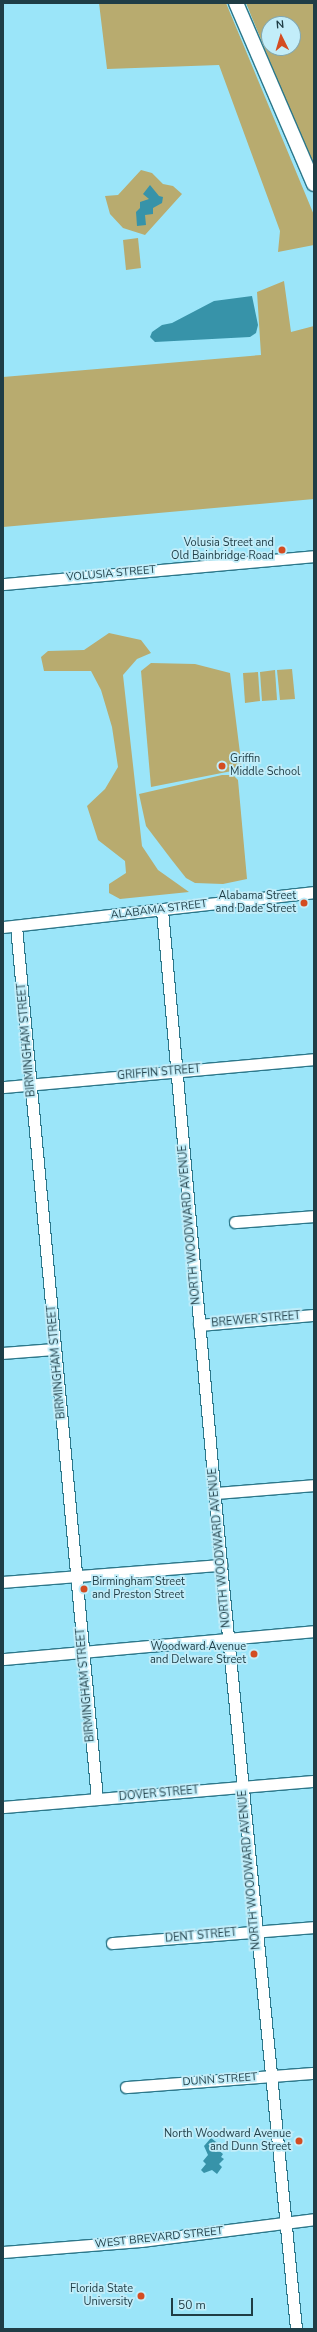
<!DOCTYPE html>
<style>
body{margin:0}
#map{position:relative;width:317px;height:2332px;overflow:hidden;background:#9be5f9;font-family:"Nunito Sans",sans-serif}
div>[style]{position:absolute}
.green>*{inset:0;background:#b8ab6f}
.water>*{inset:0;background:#3793a9}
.roads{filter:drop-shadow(1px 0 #2c778a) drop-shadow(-1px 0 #2c778a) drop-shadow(0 1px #2c778a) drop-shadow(0 -1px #2c778a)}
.minor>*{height:11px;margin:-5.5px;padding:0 5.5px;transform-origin:5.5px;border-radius:5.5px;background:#fff}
.major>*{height:14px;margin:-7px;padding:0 7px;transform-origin:7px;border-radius:7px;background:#fff}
.dots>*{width:11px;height:11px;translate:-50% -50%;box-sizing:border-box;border:2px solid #c2edf9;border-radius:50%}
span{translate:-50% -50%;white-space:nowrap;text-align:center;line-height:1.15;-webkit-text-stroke:3.5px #c2edf9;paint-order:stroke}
.poi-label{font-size:11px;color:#1f3d46}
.right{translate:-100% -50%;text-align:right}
.left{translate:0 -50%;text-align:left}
.street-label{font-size:11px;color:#1f3d46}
.frame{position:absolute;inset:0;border:4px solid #1f3d46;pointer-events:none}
.north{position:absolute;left:261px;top:16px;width:40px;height:40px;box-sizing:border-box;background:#c2edf9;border:1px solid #81a7b1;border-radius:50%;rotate:355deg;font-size:11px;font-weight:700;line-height:16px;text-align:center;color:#1f3d46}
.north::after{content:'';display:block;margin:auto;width:14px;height:18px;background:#d44c21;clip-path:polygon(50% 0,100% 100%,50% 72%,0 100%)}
.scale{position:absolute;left:171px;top:2298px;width:82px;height:18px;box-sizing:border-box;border:2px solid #1f3d46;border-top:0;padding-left:5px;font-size:12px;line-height:14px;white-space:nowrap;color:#1f3d46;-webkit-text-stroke:3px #c2edf9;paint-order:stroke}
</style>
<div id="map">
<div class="green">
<div style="clip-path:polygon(99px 3px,226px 3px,314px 215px,314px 245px,278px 252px,280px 231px,219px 65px,107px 69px)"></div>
<div style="clip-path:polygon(evenodd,246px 3px,314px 3px,314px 167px,309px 157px,246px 3px,269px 24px,293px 24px,293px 48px,269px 48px,269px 24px)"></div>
<div style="clip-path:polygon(141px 170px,152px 173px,163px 184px,173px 186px,182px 194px,145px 235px,123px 228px,110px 214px,105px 196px,118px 195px)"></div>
<div style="clip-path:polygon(138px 238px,141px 268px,126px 270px,123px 240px)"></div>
<div style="clip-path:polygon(284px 281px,291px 332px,314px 326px,314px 499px,3px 527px,3px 377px,261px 355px,257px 292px)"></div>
<div style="clip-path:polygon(109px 633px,141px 640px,151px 653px,137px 659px,123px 675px,142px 846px,158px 870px,189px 892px,120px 899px,109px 893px,109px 884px,126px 873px,125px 861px,98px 840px,87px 806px,105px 789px,118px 767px,112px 727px,101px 690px,91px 671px,44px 671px,41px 657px,48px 651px,84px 650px)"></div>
<div style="clip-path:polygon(151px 663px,195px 664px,230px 673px,242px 769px,151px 787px,141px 671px)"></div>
<div style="clip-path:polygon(292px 669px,295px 699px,280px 700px,277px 670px)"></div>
<div style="clip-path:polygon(275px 670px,277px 700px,262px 701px,260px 672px)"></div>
<div style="clip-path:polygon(258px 672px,260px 701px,245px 703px,243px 673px)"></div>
<div style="clip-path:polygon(222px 775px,233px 775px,238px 780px,247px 879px,223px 884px,195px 883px,186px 878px,171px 859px,146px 826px,139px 794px)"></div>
</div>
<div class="water">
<div style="clip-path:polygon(150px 185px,159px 196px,163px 197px,162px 203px,153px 208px,153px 214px,145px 215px,146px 225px,137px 226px,136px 212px,140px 208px,140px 202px,149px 199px,143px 194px)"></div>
<div style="clip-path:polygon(252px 296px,258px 325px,256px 333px,250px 337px,155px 342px,150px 337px,152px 332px,162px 325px,172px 323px,214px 301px)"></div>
<div style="clip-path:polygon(211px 2138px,220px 2145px,217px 2149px,223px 2154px,221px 2157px,224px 2159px,219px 2164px,222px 2167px,217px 2174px,212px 2170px,204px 2173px,201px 2170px,206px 2164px,203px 2161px,208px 2155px,204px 2146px)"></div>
</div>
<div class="roads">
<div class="minor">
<div style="left:3px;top:584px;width:312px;rotate:-5.1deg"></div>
<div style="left:162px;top:910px;width:658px;rotate:84.85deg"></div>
<div style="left:221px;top:1565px;width:768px;rotate:84.39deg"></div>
<div style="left:16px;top:926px;width:877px;rotate:84.7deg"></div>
<div style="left:3px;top:927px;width:313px;rotate:-6.4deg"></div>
<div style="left:3px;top:1087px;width:312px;rotate:-5.1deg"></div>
<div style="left:235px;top:1222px;width:79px;rotate:-4.3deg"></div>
<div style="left:199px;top:1325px;width:115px;rotate:-5deg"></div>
<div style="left:3px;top:1353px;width:52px;rotate:-4.4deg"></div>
<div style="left:215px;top:1493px;width:99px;rotate:-4.6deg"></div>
<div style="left:3px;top:1582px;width:219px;rotate:-4.5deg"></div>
<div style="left:3px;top:1659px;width:312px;rotate:-5.1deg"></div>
<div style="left:3px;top:1807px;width:312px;rotate:-4.8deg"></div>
<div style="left:112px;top:1943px;width:203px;rotate:-4.5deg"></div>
<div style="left:126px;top:2087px;width:189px;rotate:-4.3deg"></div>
<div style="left:3px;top:2252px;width:138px;rotate:-4.6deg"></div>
<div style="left:141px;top:2241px;width:174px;rotate:-7.2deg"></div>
</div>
<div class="major">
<div style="left:236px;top:3px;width:197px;rotate:66.7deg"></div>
</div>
</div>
<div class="dots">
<div style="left:282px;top:550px;background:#d44c21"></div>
<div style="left:222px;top:766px;background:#d44c21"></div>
<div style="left:304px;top:903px;background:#d44c21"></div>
<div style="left:84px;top:1589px;background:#d44c21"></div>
<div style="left:254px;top:1654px;background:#d44c21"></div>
<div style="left:299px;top:2141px;background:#d44c21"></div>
<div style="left:141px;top:2296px;background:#d44c21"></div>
</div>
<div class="poi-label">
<span class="right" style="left:274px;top:550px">Volusia Street and<br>Old Bainbridge Road</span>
<span class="left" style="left:230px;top:766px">Griffin<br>Middle School</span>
<span class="right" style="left:296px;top:903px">Alabama Street<br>and Dade Street</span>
<span class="left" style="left:92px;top:1589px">Birmingham Street<br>and Preston Street</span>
<span class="right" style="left:246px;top:1654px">Woodward Avenue<br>and Delware Street</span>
<span class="right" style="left:291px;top:2141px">North Woodward Avenue<br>and Dunn Street</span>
<span class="right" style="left:133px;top:2296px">Florida State<br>University</span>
</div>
<div class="street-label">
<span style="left:111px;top:574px;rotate:-5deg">VOLUSIA STREET</span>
<span style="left:159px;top:910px;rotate:-7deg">ALABAMA STREET</span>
<span style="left:27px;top:1040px;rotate:-95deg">BIRMINGHAM STREET</span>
<span style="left:159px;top:1073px;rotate:-5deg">GRIFFIN STREET</span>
<span style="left:190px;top:1225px;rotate:-95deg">NORTH WOODWARD AVENUE</span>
<span style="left:256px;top:1320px;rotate:-5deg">BREWER STREET</span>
<span style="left:57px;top:1362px;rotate:-95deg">BIRMINGHAM STREET</span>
<span style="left:220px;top:1548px;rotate:-95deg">NORTH WOODWARD AVENUE</span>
<span style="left:86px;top:1685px;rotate:-95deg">BIRMINGHAM STREET</span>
<span style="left:159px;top:1794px;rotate:-5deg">DOVER STREET</span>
<span style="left:250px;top:1870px;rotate:-95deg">NORTH WOODWARD AVENUE</span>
<span style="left:201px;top:1936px;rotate:-5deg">DENT STREET</span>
<span style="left:220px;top:2080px;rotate:-4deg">DUNN STREET</span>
<span style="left:159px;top:2238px;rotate:-6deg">WEST BREVARD STREET</span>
</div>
<div class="frame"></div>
<div class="north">N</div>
<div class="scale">50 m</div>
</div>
